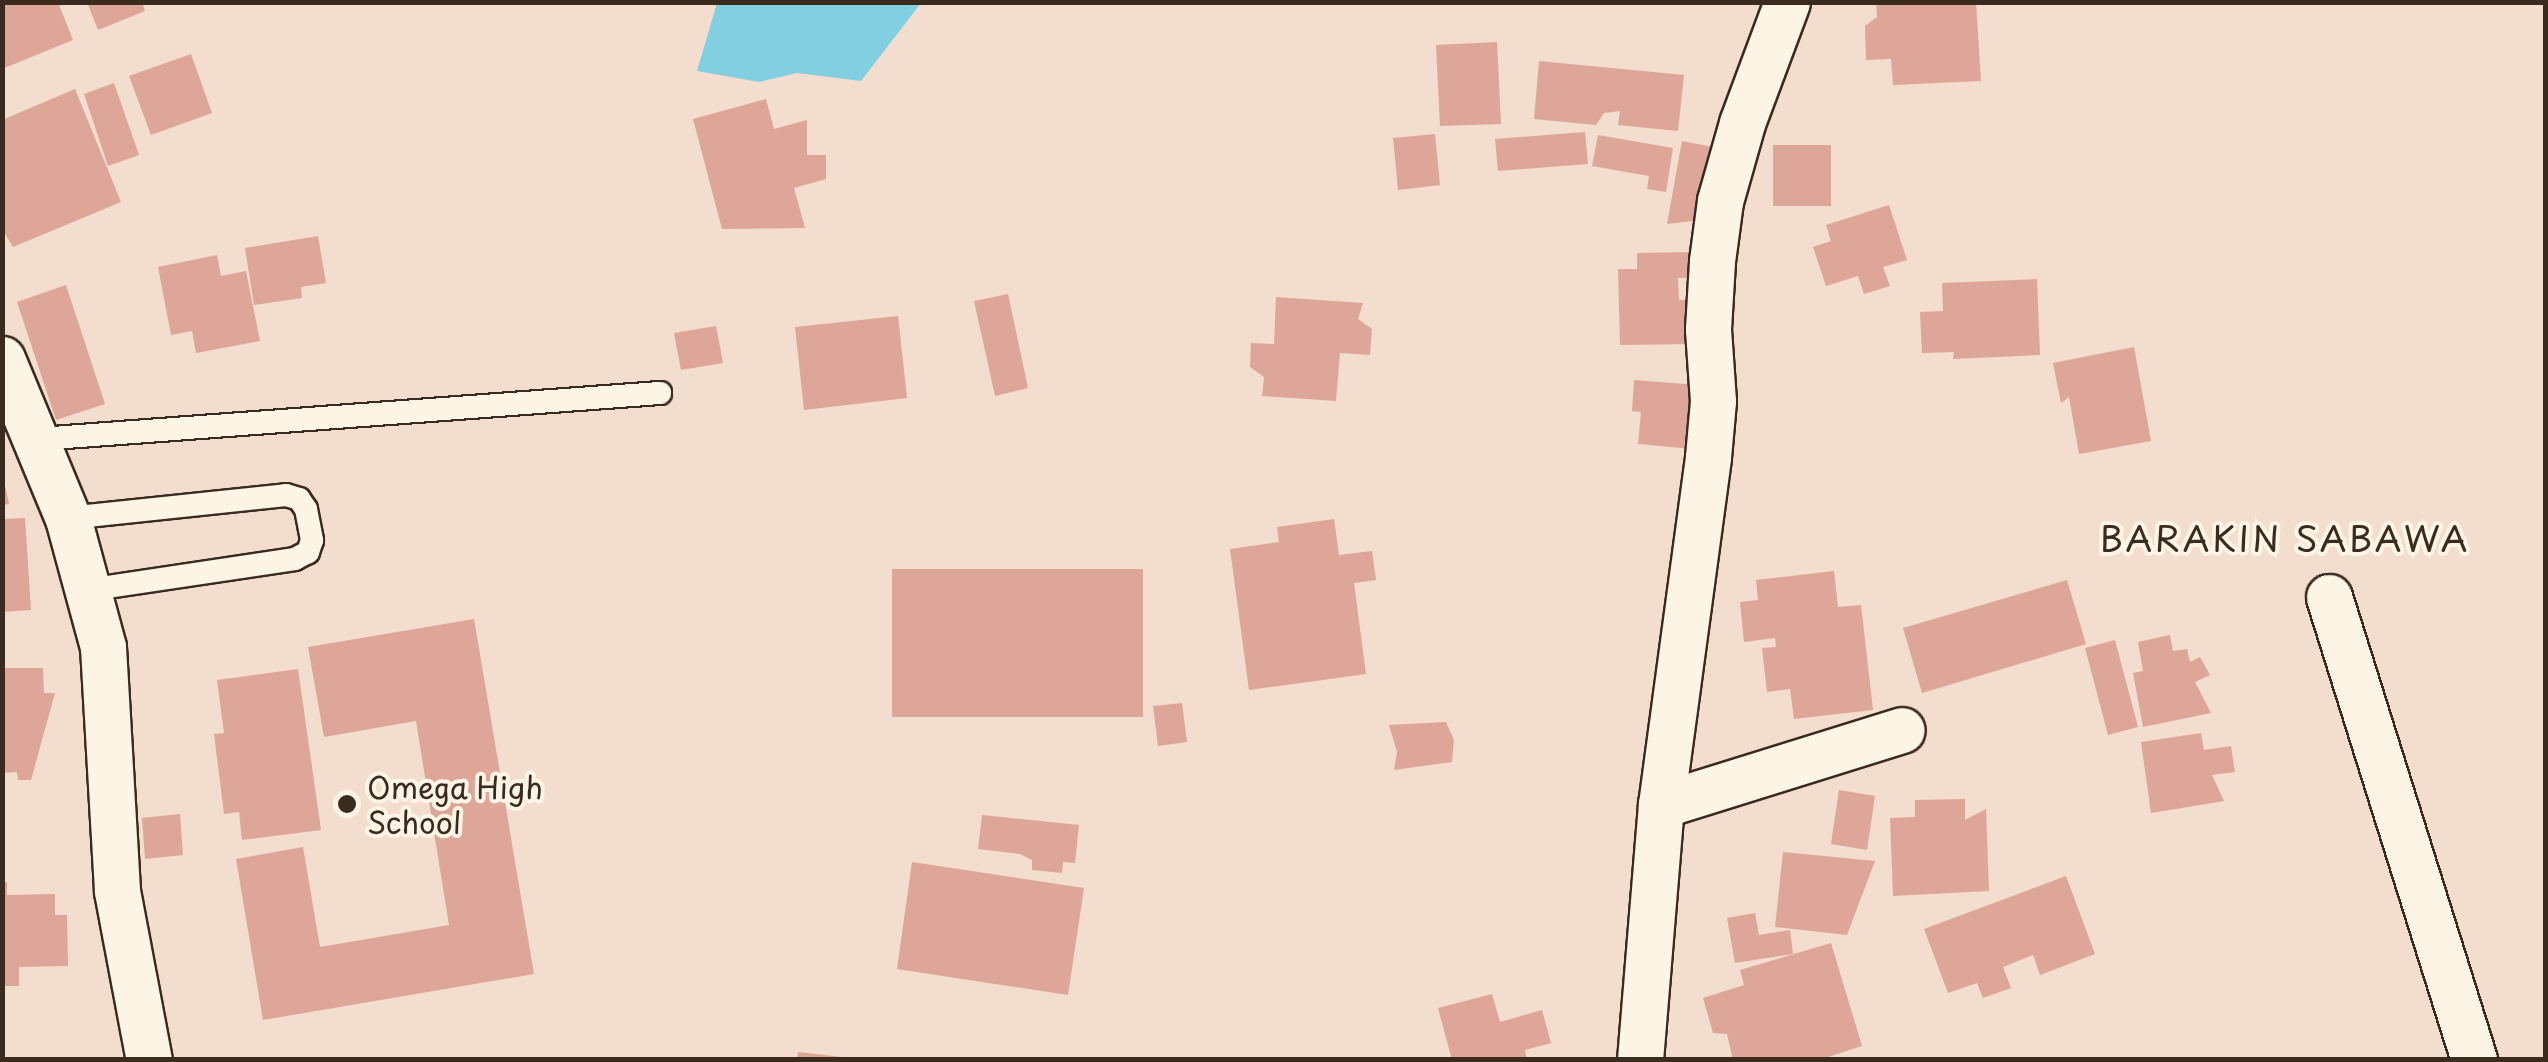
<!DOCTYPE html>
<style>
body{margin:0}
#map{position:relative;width:2548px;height:1062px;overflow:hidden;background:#f3ddce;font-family:"Playpen Sans",sans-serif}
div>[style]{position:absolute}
.water>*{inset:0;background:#82cfe2}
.building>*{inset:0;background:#dea599}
.roads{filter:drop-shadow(2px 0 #3b2a1e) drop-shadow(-2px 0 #3b2a1e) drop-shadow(0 2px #3b2a1e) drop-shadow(0 -2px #3b2a1e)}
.lane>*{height:22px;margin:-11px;padding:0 11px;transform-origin:11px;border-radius:11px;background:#fcf5e5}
.street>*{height:45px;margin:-22.5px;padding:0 22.5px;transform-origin:22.5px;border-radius:22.5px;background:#fcf5e5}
.dots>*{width:28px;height:28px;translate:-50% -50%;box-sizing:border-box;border:5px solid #fcf5e5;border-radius:50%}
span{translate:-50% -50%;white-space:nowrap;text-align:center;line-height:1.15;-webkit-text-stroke:8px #fcf5e5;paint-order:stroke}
.poi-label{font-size:30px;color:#3b2a1e}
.left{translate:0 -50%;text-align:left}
.quarter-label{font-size:35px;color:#3b2a1e;letter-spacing:2.5px}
.frame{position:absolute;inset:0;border:5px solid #3b2a1e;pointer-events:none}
</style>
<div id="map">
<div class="water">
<div style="clip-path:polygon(717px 3px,717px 2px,921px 3px,861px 81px,797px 73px,759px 82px,697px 71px)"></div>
</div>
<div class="building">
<div style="clip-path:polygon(2px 2px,58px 2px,73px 40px,2px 69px)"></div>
<div style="clip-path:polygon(87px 2px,142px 2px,145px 11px,98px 30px)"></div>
<div style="clip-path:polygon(1876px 2px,1976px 2px,1981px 81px,1893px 85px,1891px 59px,1866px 60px,1865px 26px,1877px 17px)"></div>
<div style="clip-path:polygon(1497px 42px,1501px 124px,1440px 126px,1436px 45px)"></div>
<div style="clip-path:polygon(191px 54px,212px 113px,151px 135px,129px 76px)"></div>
<div style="clip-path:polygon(1539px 61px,1684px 75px,1678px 131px,1618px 125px,1620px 111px,1604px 113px,1596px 125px,1534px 119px)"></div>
<div style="clip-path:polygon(114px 83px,139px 155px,108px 166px,84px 94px)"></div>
<div style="clip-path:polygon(75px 89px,121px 202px,13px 247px,2px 229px,2px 120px)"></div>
<div style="clip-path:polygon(766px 99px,774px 129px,807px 120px,807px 155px,826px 155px,826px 179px,794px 188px,805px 228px,722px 229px,693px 119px)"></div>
<div style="clip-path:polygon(1585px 132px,1588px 164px,1498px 171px,1495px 139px)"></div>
<div style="clip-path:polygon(1435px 134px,1440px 185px,1398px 190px,1393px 138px)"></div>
<div style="clip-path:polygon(1598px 135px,1673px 148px,1666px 192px,1647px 189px,1649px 176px,1592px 166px)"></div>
<div style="clip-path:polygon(1682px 141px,1713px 147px,1701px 220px,1667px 224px)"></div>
<div style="clip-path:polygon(1773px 145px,1831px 145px,1831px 206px,1773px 206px)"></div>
<div style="clip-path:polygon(1889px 205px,1907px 260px,1883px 267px,1890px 286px,1864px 294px,1858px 276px,1826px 286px,1813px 247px,1831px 241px,1826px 225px)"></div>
<div style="clip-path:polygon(318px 236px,326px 283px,301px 287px,302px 298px,254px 305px,245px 248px)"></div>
<div style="clip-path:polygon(1695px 252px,1695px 278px,1678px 278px,1679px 300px,1690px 300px,1691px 344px,1620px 345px,1618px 269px,1637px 269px,1637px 253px)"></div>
<div style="clip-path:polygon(217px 255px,221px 276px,246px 271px,260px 341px,196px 353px,192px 331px,171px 335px,158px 267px)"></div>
<div style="clip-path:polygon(2037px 279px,2040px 355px,1953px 359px,1954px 352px,1922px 353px,1920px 312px,1943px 311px,1942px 283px)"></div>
<div style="clip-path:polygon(66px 285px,105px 404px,56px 420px,17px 302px)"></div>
<div style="clip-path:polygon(1008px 294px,1028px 388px,995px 396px,974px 301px)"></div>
<div style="clip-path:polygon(1276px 297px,1363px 303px,1358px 319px,1372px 329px,1370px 355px,1340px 353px,1336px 401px,1262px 396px,1264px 377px,1250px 367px,1251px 343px,1274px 344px)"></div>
<div style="clip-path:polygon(898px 316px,907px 398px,804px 410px,795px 327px)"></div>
<div style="clip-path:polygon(716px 326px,723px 363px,681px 370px,674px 333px)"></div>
<div style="clip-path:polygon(2134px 347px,2151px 441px,2079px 454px,2069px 397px,2061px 403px,2053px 363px)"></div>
<div style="clip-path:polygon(1634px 380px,1698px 385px,1693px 449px,1638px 444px,1641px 412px,1632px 411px)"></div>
<div style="clip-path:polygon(2px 471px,9px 504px,2px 505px)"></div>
<div style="clip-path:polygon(25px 518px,31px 610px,2px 612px,2px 519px)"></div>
<div style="clip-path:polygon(1334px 519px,1339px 555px,1372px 551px,1376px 580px,1354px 583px,1366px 674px,1249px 690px,1230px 549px,1279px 542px,1277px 527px)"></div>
<div style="clip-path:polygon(892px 569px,1143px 569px,1143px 717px,892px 717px)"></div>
<div style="clip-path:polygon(1834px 571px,1838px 607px,1861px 605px,1873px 710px,1794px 719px,1790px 689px,1767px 692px,1762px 648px,1776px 647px,1775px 638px,1744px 642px,1740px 602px,1758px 600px,1756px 580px)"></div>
<div style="clip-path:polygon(2067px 580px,2086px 644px,1922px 693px,1903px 628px)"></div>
<div style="clip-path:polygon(474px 619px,534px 974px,263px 1020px,236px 859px,303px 847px,320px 947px,449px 925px,416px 721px,324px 737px,308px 647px)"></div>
<div style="clip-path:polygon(2170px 635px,2173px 651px,2187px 649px,2190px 662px,2200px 657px,2210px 675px,2195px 682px,2211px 713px,2143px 727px,2133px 673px,2143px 671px,2138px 642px)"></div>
<div style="clip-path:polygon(2115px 640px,2138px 727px,2108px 735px,2085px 648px)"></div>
<div style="clip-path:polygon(2px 668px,43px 668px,44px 693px,55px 693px,31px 780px,18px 780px,17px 772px,2px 773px)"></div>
<div style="clip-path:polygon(298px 669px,321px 830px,242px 840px,239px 812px,224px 814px,214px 734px,224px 733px,217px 680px)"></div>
<div style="clip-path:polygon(1182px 703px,1187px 742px,1158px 746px,1153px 706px)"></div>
<div style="clip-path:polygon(1446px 722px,1454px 740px,1452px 762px,1394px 770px,1397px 752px,1389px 725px)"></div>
<div style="clip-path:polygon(2201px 733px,2204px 750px,2231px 746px,2235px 772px,2212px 775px,2224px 801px,2151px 813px,2141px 742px)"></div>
<div style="clip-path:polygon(1839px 790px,1875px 796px,1867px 850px,1831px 844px)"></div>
<div style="clip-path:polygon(1965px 799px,1965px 820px,1986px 809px,1989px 891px,1893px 896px,1890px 818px,1915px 817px,1915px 800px)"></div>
<div style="clip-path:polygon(180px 814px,183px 855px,145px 859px,142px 818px)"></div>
<div style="clip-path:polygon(982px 815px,1079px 825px,1075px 863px,1063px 862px,1062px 873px,1032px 870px,1032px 860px,1020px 854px,978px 849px)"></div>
<div style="clip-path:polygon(1783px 852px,1875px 861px,1847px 935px,1775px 927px)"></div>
<div style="clip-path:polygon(912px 862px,1084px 888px,1068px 995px,897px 969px)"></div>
<div style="clip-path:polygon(2066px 876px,2095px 954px,2040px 975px,2033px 955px,2003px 967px,2011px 988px,1983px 998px,1977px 983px,1948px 993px,1924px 929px)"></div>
<div style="clip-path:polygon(2px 882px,7px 882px,7px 895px,55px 894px,55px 915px,67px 915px,68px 966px,19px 967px,19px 986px,2px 986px)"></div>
<div style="clip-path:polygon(1755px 913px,1759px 935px,1790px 930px,1793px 954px,1735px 963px,1727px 918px)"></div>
<div style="clip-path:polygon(1831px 943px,1862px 1046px,1819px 1060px,1733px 1060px,1727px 1034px,1713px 1033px,1703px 998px,1744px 985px,1740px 970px)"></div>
<div style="clip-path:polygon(1492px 994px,1500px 1022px,1542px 1010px,1551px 1043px,1525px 1050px,1527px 1060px,1452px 1060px,1438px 1008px)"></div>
<div style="clip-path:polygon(798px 1052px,842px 1057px,842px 1060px,797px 1060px)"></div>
</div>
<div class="roads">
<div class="lane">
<div style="left:39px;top:439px;width:623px;rotate:-4.24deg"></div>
<div style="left:68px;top:518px;width:219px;rotate:-6deg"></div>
<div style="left:286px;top:495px;width:14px;rotate:17deg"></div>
<div style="left:299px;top:499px;width:12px;rotate:55deg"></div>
<div style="left:306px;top:509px;width:32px;rotate:79deg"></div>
<div style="left:312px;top:540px;width:13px;rotate:108deg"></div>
<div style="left:308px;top:552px;width:15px;rotate:152deg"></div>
<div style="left:295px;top:559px;width:209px;rotate:171.5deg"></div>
</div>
<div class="street">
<div style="left:2px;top:359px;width:172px;rotate:67.5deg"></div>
<div style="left:68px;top:518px;width:134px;rotate:74.8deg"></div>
<div style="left:103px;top:647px;width:244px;rotate:86.7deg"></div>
<div style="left:117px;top:891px;width:172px;rotate:79.3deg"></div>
<div style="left:2329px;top:597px;width:485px;rotate:72.6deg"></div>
<div style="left:1661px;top:805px;width:252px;rotate:-17.3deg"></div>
<div style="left:1640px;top:1060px;width:256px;rotate:-85.3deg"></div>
<div style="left:1661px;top:805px;width:351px;rotate:-82.3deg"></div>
<div style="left:1708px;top:457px;width:56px;rotate:-84.9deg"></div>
<div style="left:1713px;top:401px;width:72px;rotate:-94deg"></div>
<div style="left:1708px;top:329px;width:68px;rotate:-86.6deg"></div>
<div style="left:1712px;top:261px;width:61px;rotate:-82.4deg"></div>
<div style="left:1720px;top:201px;width:81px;rotate:-74.2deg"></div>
<div style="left:1742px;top:123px;width:129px;rotate:-69.6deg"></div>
</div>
</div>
<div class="dots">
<div style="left:347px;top:804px;background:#3b2a1e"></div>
</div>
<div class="poi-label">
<span class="left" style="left:367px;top:804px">Omega High<br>School</span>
</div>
<div class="quarter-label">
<span style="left:2285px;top:538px">BARAKIN SABAWA</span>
</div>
<div class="frame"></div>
</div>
